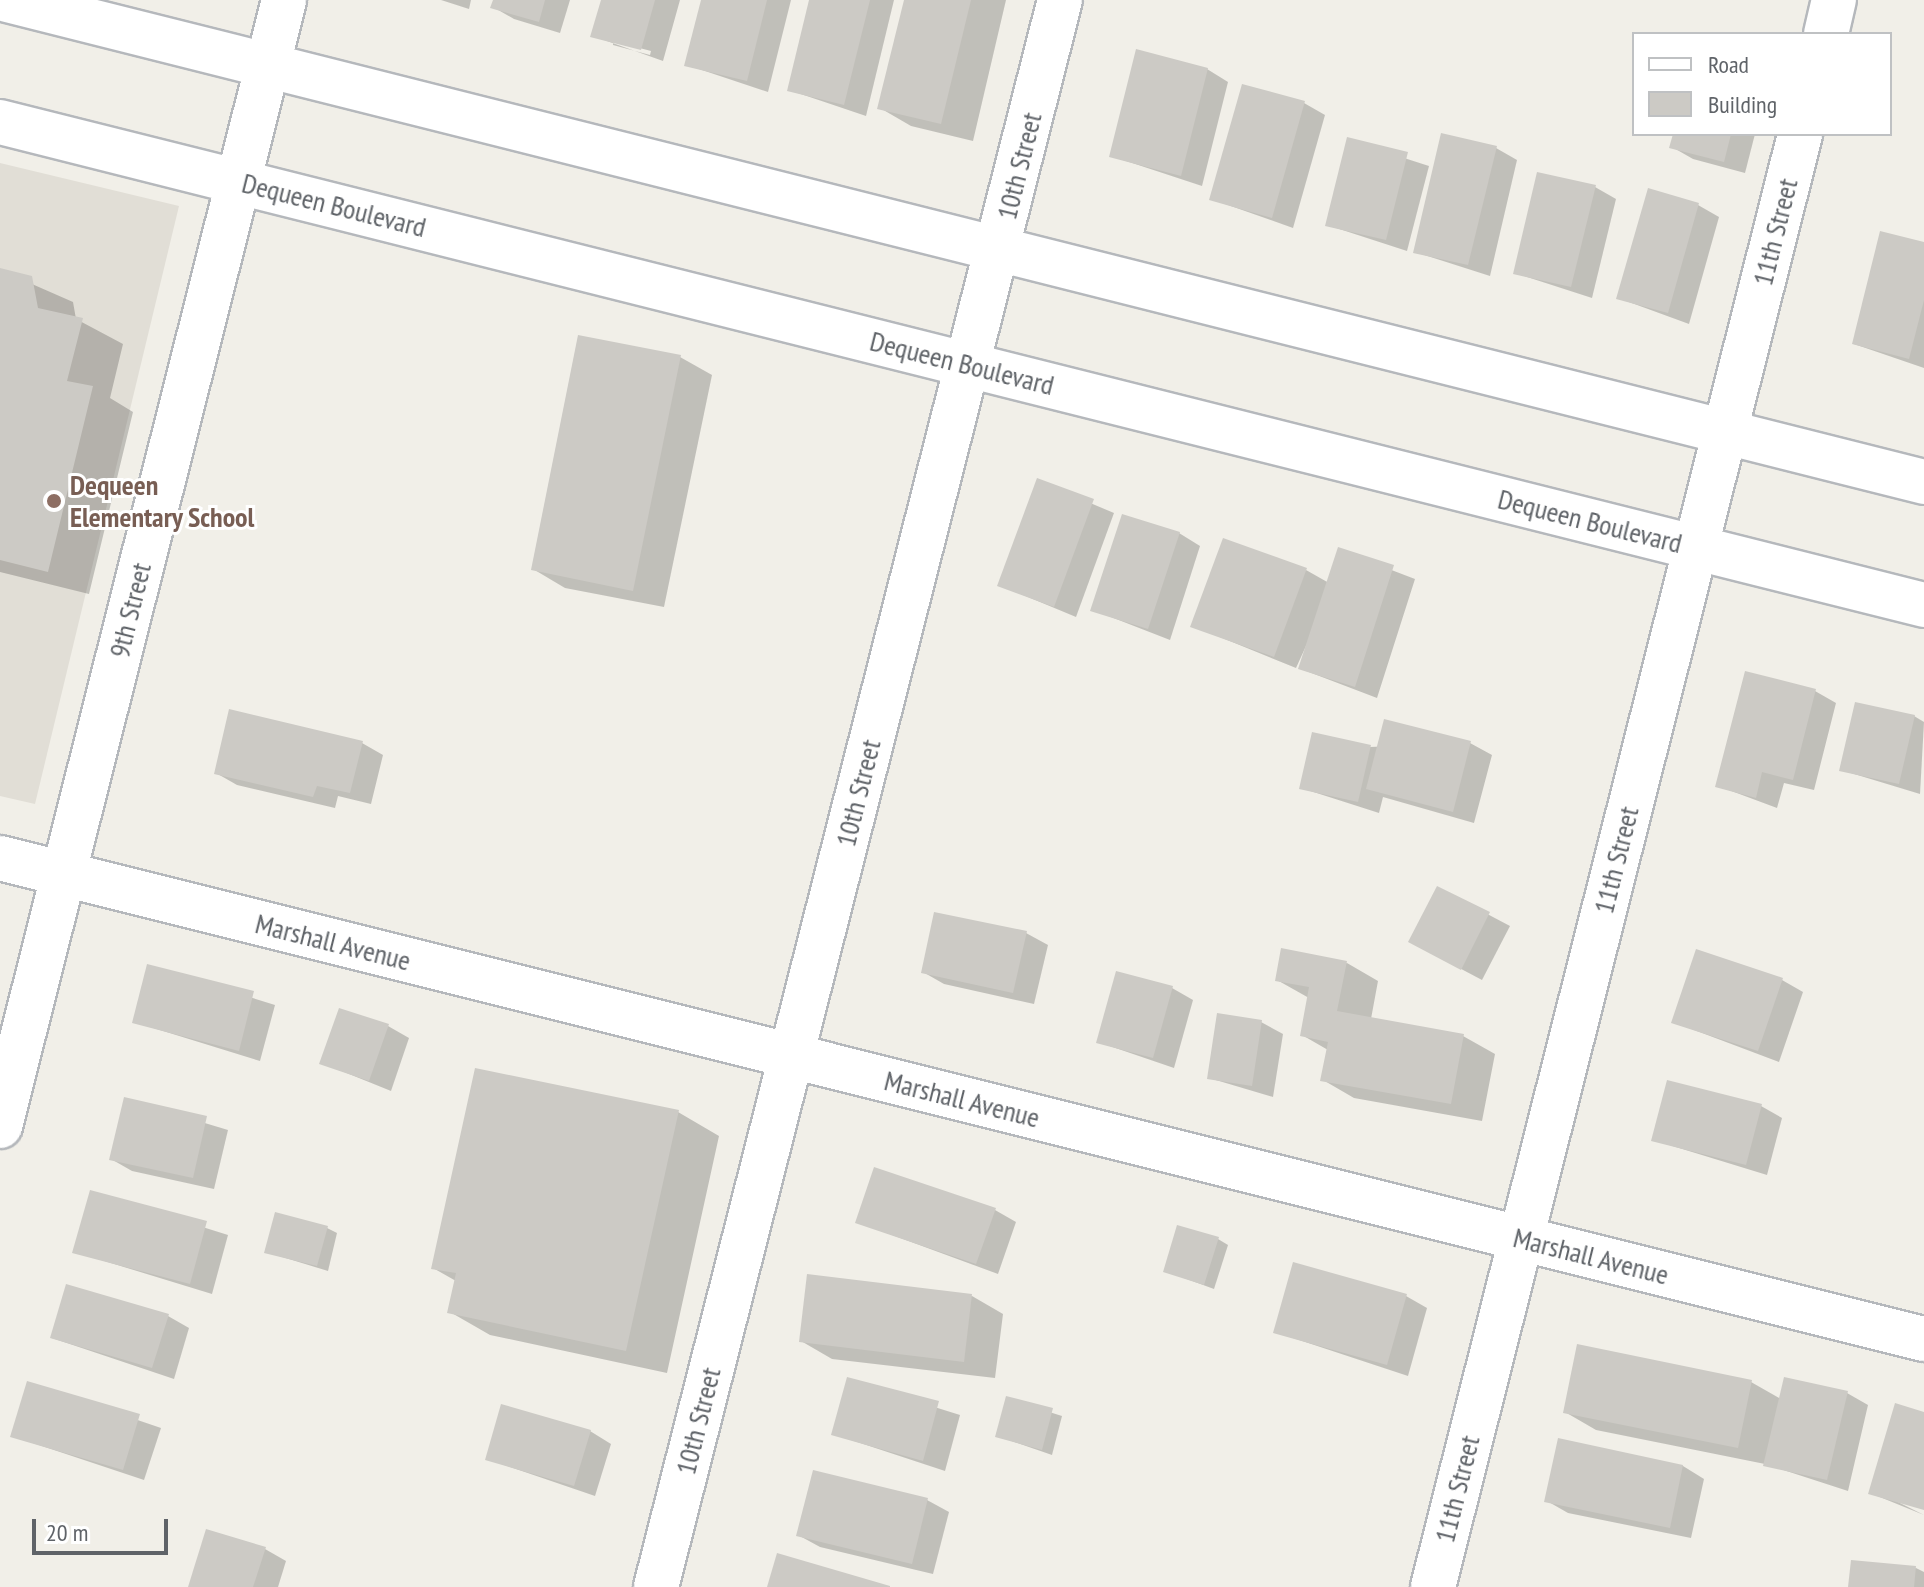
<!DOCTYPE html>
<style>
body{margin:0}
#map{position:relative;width:1924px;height:1587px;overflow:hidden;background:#f1efe8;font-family:"PT Sans Narrow",sans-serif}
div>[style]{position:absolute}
.education>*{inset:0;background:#e1ded6}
.shadow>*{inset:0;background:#0003}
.building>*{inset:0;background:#cccac5}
.roads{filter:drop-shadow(2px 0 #b5b8bc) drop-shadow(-2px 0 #b5b8bc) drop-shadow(0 2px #b5b8bc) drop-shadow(0 -2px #b5b8bc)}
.minor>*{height:44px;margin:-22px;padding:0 22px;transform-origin:22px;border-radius:22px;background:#fff}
.dots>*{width:22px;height:22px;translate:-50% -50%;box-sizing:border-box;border:4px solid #fff;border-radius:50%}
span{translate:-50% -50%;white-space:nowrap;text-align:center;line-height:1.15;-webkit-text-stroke:6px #fff;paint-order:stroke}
.street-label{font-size:28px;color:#5f6368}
.education-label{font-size:28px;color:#785e54;font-weight:700}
.left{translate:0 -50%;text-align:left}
.legend{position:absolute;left:1632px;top:32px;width:260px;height:104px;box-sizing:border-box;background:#fff;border:2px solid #bfc1c3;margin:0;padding:10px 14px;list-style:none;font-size:24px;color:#5f6368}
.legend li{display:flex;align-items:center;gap:16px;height:40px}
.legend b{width:40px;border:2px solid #bfc1c3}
.scale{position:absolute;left:32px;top:1519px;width:136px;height:36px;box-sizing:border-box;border:4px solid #5f6368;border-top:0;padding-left:10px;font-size:24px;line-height:28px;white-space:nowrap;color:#5f6368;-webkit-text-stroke:6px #fff;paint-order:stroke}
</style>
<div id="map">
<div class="education">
<div style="clip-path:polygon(0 163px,179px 206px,35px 804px,0 796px)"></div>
</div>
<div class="shadow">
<div style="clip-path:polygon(441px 0,471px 0,469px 9px)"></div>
<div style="clip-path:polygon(495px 0,570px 0,560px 33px,514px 19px,493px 7px)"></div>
<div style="clip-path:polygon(evenodd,603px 0,680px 0,663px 61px,593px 36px,603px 0,613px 41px,651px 51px,650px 55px,613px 45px,613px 41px)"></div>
<div style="clip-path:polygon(703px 0,791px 0,768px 92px,687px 65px)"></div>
<div style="clip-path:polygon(811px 0,894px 0,866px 116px,789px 90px)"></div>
<div style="clip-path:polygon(906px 0,1006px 0,973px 141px,911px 126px,880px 108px)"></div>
<div style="clip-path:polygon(1207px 69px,1228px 82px,1202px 186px,1111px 156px)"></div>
<div style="clip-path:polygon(1304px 103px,1325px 115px,1293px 228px,1211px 199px)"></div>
<div style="clip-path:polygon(1675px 134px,1755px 134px,1745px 173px,1693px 159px,1672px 147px)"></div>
<div style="clip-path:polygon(1348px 140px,1429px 166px,1407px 251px,1327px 225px)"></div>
<div style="clip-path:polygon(1496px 148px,1517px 160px,1490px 276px,1415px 252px)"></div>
<div style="clip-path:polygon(1595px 187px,1616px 199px,1592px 298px,1515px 273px)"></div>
<div style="clip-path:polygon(1698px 205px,1719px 217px,1689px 324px,1618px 298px)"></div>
<div style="clip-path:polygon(1924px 244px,1924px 368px,1854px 344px)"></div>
<div style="clip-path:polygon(0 270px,73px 302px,76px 319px,123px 344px,110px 398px,133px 412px,89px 594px,0 572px)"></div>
<div style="clip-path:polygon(680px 357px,712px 375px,664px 607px,565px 588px,533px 569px)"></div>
<div style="clip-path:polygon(1038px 481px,1114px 513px,1076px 617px,999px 585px)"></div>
<div style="clip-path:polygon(1179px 533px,1200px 546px,1170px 640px,1093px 610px)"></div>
<div style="clip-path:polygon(1339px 550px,1415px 579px,1377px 698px,1301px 669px,1311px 635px,1296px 668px,1193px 626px,1306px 570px,1329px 583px)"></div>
<div style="clip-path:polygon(1815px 691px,1836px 703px,1814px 790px,1784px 783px,1777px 808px,1718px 786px)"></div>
<div style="clip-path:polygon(1914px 716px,1924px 722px,1920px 794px,1841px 770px)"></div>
<div style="clip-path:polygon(362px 743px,383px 755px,371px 804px,338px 796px,335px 808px,237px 785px,216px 773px)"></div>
<div style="clip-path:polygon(1470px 743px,1492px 755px,1474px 823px,1383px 797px,1379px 813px,1301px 788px,1370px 747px)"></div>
<div style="clip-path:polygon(1438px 888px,1510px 926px,1482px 980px,1431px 953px)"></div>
<div style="clip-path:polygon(1026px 933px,1048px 945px,1034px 1004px,944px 984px,923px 972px)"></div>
<div style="clip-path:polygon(1347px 963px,1378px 981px,1371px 1019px,1463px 1036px,1495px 1054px,1482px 1121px,1354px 1098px,1323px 1080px,1328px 1050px,1302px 1035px,1309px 998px,1277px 980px)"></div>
<div style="clip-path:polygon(149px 966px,275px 1005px,260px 1061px,134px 1022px)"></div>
<div style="clip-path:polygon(1782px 980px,1803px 992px,1779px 1062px,1673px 1022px)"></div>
<div style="clip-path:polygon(1172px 988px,1193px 1000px,1174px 1068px,1098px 1042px)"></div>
<div style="clip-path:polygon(1261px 1022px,1283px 1034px,1273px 1097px,1209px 1078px)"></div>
<div style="clip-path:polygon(388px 1026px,409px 1038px,391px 1091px,322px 1063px)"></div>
<div style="clip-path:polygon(125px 1099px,228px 1130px,214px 1189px,132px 1171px,111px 1159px)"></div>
<div style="clip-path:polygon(1761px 1106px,1782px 1118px,1767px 1175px,1653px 1140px)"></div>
<div style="clip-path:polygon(678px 1112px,719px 1136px,667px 1373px,490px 1335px,450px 1312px,456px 1281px,433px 1268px)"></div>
<div style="clip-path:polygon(91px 1192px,228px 1235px,212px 1294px,75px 1252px)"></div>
<div style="clip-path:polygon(995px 1210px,1016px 1222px,998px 1274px,857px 1222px)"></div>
<div style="clip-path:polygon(327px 1228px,337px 1233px,328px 1271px,266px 1252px)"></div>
<div style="clip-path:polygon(1218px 1239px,1228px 1245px,1214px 1289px,1165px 1271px)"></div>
<div style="clip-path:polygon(972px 1296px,1003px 1314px,995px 1378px,832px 1359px,801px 1341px)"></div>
<div style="clip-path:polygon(1406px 1296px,1427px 1308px,1408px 1376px,1275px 1332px)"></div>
<div style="clip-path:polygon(168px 1316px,189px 1328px,174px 1379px,52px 1338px)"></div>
<div style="clip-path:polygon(848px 1380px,960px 1415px,945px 1471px,833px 1434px)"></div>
<div style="clip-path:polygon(1751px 1382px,1781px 1399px,1847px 1393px,1868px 1405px,1848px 1491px,1765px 1464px,1596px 1430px,1565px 1412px)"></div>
<div style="clip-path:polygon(29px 1383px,161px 1428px,144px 1480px,12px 1436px)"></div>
<div style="clip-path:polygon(1008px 1399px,1062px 1416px,1052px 1455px,997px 1436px)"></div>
<div style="clip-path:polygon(1924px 1414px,1924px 1508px,1890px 1498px,1924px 1515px,1870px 1493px)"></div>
<div style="clip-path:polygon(590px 1431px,611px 1444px,595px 1496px,487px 1459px)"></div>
<div style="clip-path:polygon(1559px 1440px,1683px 1466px,1704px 1479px,1691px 1538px,1568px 1513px,1547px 1501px)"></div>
<div style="clip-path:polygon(927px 1500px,949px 1512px,933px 1574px,820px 1547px,798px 1535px)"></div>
<div style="clip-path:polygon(265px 1549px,286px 1561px,278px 1587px,190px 1587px)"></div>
<div style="clip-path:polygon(1916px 1568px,1924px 1572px,1924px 1587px,1850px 1587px)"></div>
</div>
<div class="building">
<div style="clip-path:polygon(493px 0,545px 0,539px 22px,490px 8px)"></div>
<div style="clip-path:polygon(601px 0,655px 0,641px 50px,590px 37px)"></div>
<div style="clip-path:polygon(701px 0,767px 0,747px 81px,684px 66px)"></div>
<div style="clip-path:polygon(809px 0,870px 0,844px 105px,787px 91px)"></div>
<div style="clip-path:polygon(904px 0,971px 0,941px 124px,877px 109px)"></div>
<div style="clip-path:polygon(1136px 49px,1208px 68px,1181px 176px,1109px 157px)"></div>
<div style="clip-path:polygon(1242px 84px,1305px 101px,1272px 218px,1209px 200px)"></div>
<div style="clip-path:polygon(1441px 133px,1497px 146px,1468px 265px,1413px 253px)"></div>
<div style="clip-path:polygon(1673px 134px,1731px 134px,1724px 162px,1669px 148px)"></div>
<div style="clip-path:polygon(1347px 137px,1408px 152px,1386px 240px,1325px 226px)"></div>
<div style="clip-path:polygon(1537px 172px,1596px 185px,1571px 287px,1513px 274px)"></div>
<div style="clip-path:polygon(1648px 188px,1699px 203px,1668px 313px,1616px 299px)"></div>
<div style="clip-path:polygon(1880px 231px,1924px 242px,1924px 300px,1909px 359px,1852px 344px)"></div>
<div style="clip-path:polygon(0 268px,32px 276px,38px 308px,83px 318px,67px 381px,93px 386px,48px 572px,0 560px)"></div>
<div style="clip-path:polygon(578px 335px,681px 355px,633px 591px,531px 570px)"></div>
<div style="clip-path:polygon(1037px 478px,1094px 499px,1054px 607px,997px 586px)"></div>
<div style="clip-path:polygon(1122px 514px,1180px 532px,1148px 629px,1090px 611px)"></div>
<div style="clip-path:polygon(1223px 538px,1307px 568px,1274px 657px,1190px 627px)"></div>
<div style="clip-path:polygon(1338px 547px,1394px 565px,1355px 687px,1298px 669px)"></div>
<div style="clip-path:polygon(1745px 671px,1816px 689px,1793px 780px,1762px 772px,1756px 798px,1715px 787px)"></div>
<div style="clip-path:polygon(1855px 702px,1915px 715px,1899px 784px,1839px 771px)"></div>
<div style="clip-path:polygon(229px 709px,363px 741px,350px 793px,317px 786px,313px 797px,214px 774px)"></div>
<div style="clip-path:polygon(1384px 719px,1471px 741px,1453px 812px,1366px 789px)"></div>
<div style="clip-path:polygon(1312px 732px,1371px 745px,1358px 802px,1299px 789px)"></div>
<div style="clip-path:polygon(1437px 886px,1490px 912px,1461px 970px,1408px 942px)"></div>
<div style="clip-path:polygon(934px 912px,1027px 931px,1013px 993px,921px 973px)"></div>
<div style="clip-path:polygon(1281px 948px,1347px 961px,1337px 1011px,1464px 1034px,1451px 1104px,1320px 1081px,1328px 1042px,1300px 1036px,1309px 987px,1275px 981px)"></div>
<div style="clip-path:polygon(1696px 949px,1783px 978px,1758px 1051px,1671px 1023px)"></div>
<div style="clip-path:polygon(147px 964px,254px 991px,239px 1051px,132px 1023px)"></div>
<div style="clip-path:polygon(1116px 971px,1173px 986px,1153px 1058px,1096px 1043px)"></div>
<div style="clip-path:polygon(339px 1008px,389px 1024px,369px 1081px,319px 1064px)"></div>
<div style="clip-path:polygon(1217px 1013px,1262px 1020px,1252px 1086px,1207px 1079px)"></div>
<div style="clip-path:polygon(475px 1068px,679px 1110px,626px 1351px,447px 1313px,456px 1273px,431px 1269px)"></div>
<div style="clip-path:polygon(1667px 1080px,1762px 1104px,1746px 1165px,1651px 1141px)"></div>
<div style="clip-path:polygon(124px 1097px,207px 1116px,193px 1178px,109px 1160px)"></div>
<div style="clip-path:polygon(874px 1167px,996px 1208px,976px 1264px,855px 1223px)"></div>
<div style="clip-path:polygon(90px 1190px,207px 1221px,190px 1284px,72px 1253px)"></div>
<div style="clip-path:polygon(275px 1212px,328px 1226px,317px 1266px,264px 1253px)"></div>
<div style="clip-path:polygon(1177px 1225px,1219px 1237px,1204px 1285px,1163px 1272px)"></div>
<div style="clip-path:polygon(1293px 1262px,1407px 1294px,1387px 1365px,1273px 1333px)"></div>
<div style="clip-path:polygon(807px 1274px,972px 1294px,964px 1362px,799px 1342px)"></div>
<div style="clip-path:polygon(66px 1284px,169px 1314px,152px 1368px,50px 1338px)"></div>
<div style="clip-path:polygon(1577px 1344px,1752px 1380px,1738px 1448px,1563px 1413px)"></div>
<div style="clip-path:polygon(847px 1377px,939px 1401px,923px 1461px,831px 1435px)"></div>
<div style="clip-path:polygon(1784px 1377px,1848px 1391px,1827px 1480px,1763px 1466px)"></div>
<div style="clip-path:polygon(27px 1381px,140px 1414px,123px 1470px,10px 1437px)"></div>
<div style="clip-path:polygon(1006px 1396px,1053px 1408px,1042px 1450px,995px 1437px)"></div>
<div style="clip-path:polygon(1895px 1403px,1924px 1412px,1924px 1510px,1868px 1494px)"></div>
<div style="clip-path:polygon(501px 1404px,591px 1430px,574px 1486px,485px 1460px)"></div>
<div style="clip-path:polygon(1558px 1438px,1683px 1465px,1670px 1528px,1544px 1502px)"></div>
<div style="clip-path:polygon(813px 1470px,928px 1498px,912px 1564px,796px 1536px)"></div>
<div style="clip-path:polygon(206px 1529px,266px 1547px,253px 1587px,188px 1587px)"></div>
<div style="clip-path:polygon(777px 1553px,890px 1586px,890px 1587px,767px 1587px)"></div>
<div style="clip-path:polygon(1851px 1560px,1916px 1566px,1914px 1587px,1848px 1587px)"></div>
</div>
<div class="roads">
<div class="minor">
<div style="left:7px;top:0;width:1977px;rotate:14.11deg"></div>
<div style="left:1826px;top:34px;width:35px;rotate:-77deg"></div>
<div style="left:0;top:122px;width:1984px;rotate:14.09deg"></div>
<div style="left:0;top:858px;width:1983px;rotate:14.04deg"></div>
<div style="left:0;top:1126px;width:1161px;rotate:-75.84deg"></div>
<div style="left:656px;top:1587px;width:1638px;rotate:-75.72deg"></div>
<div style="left:1433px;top:1587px;width:1499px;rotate:-75.82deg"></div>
</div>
</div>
<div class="dots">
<div style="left:54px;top:501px;background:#8d6e63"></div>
</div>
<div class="street-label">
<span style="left:1019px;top:166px;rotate:-76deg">10th Street</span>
<span style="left:334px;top:205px;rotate:14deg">Dequeen Boulevard</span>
<span style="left:1775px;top:232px;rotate:-76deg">11th Street</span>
<span style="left:962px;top:363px;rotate:14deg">Dequeen Boulevard</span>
<span style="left:1590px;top:521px;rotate:14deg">Dequeen Boulevard</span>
<span style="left:130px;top:610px;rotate:-76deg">9th Street</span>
<span style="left:858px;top:793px;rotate:-76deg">10th Street</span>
<span style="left:1616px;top:860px;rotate:-76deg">11th Street</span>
<span style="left:333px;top:942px;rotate:14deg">Marshall Avenue</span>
<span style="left:962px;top:1099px;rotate:14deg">Marshall Avenue</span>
<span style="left:1591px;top:1256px;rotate:14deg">Marshall Avenue</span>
<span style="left:698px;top:1421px;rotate:-76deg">10th Street</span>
<span style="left:1457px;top:1489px;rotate:-76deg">11th Street</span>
</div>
<div class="education-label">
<span class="left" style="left:70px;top:501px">Dequeen<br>Elementary School</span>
</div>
<ul class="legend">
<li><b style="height:10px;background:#fff"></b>Road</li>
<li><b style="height:22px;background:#cccac5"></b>Building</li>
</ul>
<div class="scale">20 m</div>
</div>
